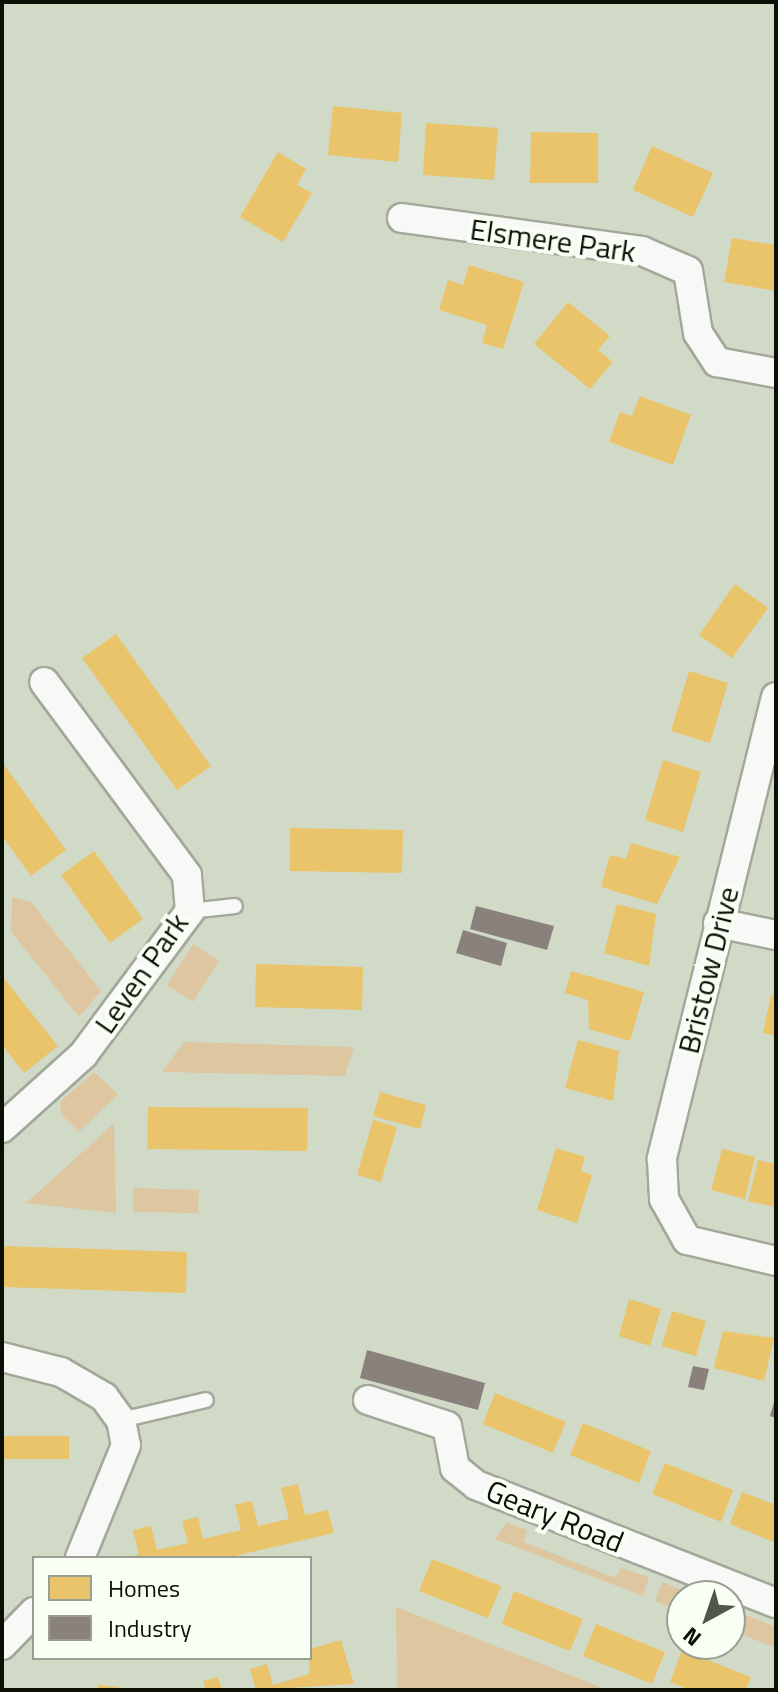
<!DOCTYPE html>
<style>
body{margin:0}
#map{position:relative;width:778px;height:1692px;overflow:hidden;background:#d1dac7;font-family:"Titillium Web",sans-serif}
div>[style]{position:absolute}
.green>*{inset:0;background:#ddc6a0}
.homes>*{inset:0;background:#e9c46a}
.industry>*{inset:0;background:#8a817c}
.roads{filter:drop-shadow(2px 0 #a2a89a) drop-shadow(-2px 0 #a2a89a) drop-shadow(0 2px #a2a89a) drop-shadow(0 -2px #a2a89a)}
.service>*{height:14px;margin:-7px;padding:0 7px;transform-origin:7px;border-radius:7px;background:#f8f9f7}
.minor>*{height:28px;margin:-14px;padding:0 14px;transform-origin:14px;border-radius:14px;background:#f8f9f7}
span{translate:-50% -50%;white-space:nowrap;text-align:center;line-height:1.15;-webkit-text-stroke:8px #f9fff4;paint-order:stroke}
.street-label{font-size:30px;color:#0b1005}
.frame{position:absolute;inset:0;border:4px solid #0b1005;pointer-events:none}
.legend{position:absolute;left:32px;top:1556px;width:280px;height:104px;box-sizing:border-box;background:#f9fff4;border:2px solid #9a9f94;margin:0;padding:10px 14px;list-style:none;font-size:24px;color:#0b1005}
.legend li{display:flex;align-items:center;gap:16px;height:40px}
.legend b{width:40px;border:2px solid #9a9f94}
.north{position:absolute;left:666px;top:1580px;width:80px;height:80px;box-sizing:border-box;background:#f9fff4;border:2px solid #9a9f94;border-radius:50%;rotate:220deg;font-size:22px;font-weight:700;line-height:32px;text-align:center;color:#0b1005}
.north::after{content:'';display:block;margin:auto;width:28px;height:36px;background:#505749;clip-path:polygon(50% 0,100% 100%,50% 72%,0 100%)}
</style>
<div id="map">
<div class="green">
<div style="clip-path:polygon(12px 897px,31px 902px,101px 991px,79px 1017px,11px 931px)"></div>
<div style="clip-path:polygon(193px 944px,219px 961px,193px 1002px,167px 985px)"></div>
<div style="clip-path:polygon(184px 1042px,354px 1047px,345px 1076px,162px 1072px)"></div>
<div style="clip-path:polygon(94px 1072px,118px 1094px,79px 1132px,61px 1114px,60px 1102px)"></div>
<div style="clip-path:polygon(114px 1123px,116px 1213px,26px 1203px,86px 1149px)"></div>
<div style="clip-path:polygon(133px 1188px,199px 1190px,198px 1213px,133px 1212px)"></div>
<div style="clip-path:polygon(507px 1523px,527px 1530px,524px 1542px,615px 1578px,621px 1568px,649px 1577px,643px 1596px,495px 1539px)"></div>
<div style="clip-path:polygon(662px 1582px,697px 1596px,682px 1596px,682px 1611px,655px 1601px)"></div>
<div style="clip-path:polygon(396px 1607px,608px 1690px,397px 1690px)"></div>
<div style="clip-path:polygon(730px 1609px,776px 1627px,776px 1648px,730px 1630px)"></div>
</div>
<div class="homes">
<div style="clip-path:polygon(333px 106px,402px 113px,398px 162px,328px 155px)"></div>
<div style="clip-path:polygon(426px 123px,498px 128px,494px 180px,423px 175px)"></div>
<div style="clip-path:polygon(531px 132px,598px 133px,598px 183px,530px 183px)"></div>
<div style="clip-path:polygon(652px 146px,713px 173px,693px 217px,633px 190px)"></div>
<div style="clip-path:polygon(278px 152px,306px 169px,297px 185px,312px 193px,283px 242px,240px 217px)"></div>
<div style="clip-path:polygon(732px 238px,776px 245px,776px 291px,724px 282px)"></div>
<div style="clip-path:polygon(469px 265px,524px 282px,503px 349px,482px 343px,487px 325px,439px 310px,448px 280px,463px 285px)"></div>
<div style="clip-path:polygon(568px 302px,610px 336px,598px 350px,613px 362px,590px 389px,534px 344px)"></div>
<div style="clip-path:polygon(640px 396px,691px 415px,673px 465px,609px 442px,620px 412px,632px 416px)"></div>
<div style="clip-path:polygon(735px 584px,768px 608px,732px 658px,699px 635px)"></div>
<div style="clip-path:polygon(116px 634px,211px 766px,177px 790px,82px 658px)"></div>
<div style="clip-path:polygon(689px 671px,728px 683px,710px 743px,671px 731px)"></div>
<div style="clip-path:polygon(663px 760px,701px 772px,683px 832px,645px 820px)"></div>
<div style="clip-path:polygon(2px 762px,66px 850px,31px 876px,2px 836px)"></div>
<div style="clip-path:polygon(290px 828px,403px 830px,402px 873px,290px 871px)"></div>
<div style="clip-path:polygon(631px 843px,680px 857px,657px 904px,601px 887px,610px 855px,626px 859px)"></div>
<div style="clip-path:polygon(94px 851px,143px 919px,110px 943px,61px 875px)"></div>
<div style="clip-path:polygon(617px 904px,656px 914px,649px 966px,604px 953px)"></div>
<div style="clip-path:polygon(256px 964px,363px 967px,362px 1010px,255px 1007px)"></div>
<div style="clip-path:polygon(571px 971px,644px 992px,630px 1041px,589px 1029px,588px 1000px,565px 993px)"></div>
<div style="clip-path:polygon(2px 976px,58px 1046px,24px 1073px,2px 1045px)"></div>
<div style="clip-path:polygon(771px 995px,776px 996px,776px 1036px,763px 1033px)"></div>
<div style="clip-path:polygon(578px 1040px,619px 1051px,613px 1101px,565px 1088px)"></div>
<div style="clip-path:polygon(380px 1092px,426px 1105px,420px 1129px,373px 1116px)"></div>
<div style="clip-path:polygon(148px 1107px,308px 1108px,307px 1151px,147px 1149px)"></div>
<div style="clip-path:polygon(373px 1120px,397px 1127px,381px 1182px,357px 1175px)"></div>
<div style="clip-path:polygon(556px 1148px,585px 1157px,581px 1171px,592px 1175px,577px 1223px,537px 1210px)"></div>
<div style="clip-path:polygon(722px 1149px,755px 1157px,745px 1199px,711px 1190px)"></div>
<div style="clip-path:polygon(758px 1160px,776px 1164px,776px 1207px,748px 1201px)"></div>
<div style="clip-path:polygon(2px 1246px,187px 1252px,186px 1293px,2px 1287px)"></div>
<div style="clip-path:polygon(629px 1299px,661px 1309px,650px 1346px,619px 1336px)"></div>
<div style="clip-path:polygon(672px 1311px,706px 1321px,696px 1356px,662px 1346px)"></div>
<div style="clip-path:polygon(723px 1331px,774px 1338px,764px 1381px,714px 1368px)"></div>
<div style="clip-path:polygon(495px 1393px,566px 1422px,553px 1453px,483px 1424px)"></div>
<div style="clip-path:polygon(583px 1423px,651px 1451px,639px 1483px,570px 1455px)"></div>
<div style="clip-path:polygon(2px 1436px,69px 1436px,69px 1459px,2px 1459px)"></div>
<div style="clip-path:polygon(665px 1463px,733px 1490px,721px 1522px,652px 1494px)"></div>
<div style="clip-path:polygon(298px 1484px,305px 1515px,328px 1510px,334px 1533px,226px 1558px,128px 1558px,139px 1554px,133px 1530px,151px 1526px,157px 1550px,188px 1543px,182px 1521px,198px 1517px,203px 1539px,241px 1530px,235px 1504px,252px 1501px,258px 1526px,289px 1519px,281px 1488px)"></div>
<div style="clip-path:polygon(742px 1492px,776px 1505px,776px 1543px,730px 1524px)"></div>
<div style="clip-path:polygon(432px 1559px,501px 1586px,488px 1618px,419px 1591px)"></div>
<div style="clip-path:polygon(514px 1591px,583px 1619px,570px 1651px,502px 1624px)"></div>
<div style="clip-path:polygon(596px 1624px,665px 1652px,652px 1684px,583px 1656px)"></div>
<div style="clip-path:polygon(341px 1640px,354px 1684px,256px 1690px,250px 1669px,267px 1664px,273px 1685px,309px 1674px,310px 1649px)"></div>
<div style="clip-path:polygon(682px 1650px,751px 1677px,746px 1690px,690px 1690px,670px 1682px)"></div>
<div style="clip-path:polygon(218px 1677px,222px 1690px,206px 1690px,203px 1681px)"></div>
<div style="clip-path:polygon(98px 1685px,119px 1687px,119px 1690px,98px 1690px)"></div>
</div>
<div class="industry">
<div style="clip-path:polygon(476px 906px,554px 926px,547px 950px,470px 929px)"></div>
<div style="clip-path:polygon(463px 930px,507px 943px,501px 966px,456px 953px)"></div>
<div style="clip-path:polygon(367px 1350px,485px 1383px,478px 1410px,360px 1378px)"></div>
<div style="clip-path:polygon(693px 1366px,709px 1369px,704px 1390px,688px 1387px)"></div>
<div style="clip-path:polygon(776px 1395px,776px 1418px,770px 1416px)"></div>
</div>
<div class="roads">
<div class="service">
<div style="left:190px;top:911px;width:45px;rotate:-6.3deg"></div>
<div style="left:121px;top:1420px;width:87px;rotate:-13.2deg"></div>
</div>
<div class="minor">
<div style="left:402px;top:218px;width:242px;rotate:7.8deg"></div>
<div style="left:642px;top:251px;width:50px;rotate:23.5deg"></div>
<div style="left:688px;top:271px;width:63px;rotate:80.8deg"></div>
<div style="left:698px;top:333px;width:35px;rotate:57deg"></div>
<div style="left:717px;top:362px;width:60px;rotate:10.6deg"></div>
<div style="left:776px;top:697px;width:476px;rotate:103.9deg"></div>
<div style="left:662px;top:1159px;width:40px;rotate:87.1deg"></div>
<div style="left:664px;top:1199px;width:47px;rotate:60.7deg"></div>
<div style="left:687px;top:1240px;width:91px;rotate:13.3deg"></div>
<div style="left:718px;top:923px;width:59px;rotate:11.7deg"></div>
<div style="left:2px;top:1128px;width:109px;rotate:-42deg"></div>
<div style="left:83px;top:1055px;width:179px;rotate:-53.4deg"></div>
<div style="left:190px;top:911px;width:36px;rotate:-95deg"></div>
<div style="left:187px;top:875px;width:240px;rotate:-126.5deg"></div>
<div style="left:2px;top:1357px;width:61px;rotate:14.3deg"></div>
<div style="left:61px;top:1372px;width:50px;rotate:30.2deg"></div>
<div style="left:104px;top:1397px;width:29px;rotate:54deg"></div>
<div style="left:121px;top:1420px;width:25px;rotate:79deg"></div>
<div style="left:126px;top:1445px;width:122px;rotate:112.2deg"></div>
<div style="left:368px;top:1400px;width:83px;rotate:18.2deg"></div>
<div style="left:447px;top:1426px;width:43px;rotate:79.2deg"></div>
<div style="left:455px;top:1468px;width:27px;rotate:39deg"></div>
<div style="left:476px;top:1485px;width:322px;rotate:21.5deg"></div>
<div style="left:2px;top:1645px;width:46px;rotate:-45.9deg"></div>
</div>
</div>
<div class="street-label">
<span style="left:553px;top:240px;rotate:8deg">Elsmere Park</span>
<span style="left:708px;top:970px;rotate:-76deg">Bristow Drive</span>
<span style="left:141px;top:973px;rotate:-55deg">Leven Park</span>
<span style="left:555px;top:1516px;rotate:22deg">Geary Road</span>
</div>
<div class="frame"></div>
<ul class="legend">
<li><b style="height:22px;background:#e9c46a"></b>Homes</li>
<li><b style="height:22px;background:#8a817c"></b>Industry</li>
</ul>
<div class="north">N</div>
</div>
